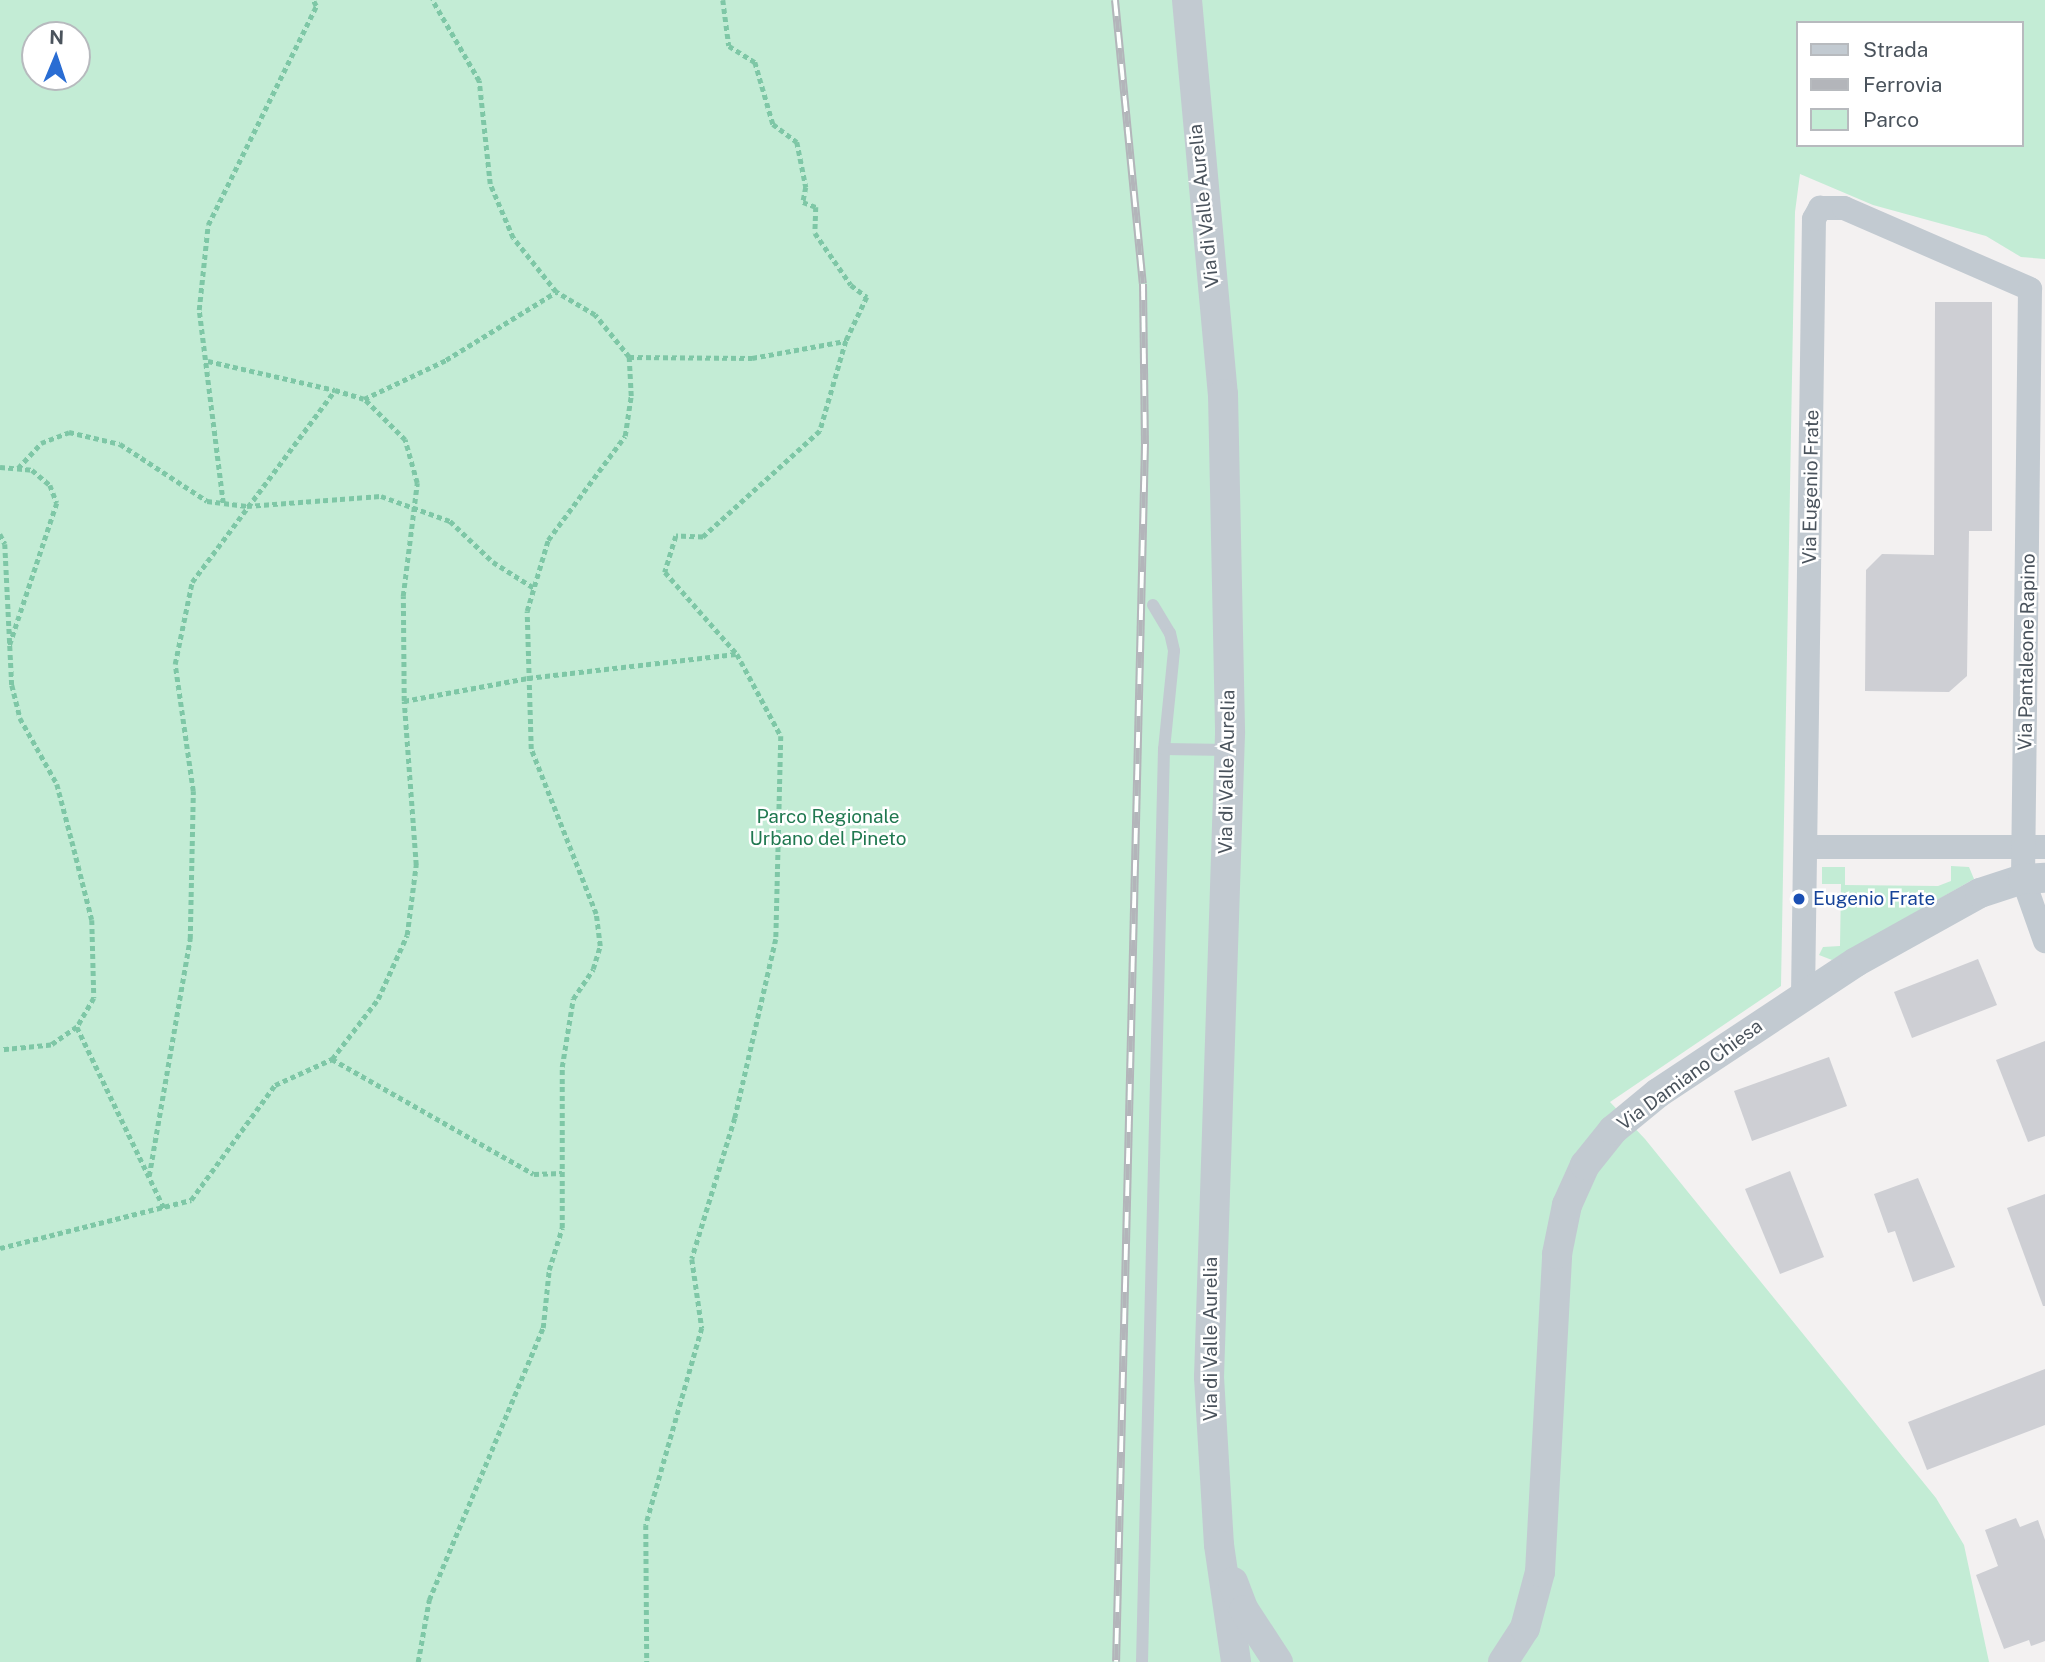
<!DOCTYPE html>
<style>
body{margin:0}
#map{position:relative;width:2045px;height:1662px;overflow:hidden;background:#f3f1f1;font-family:"Public Sans",sans-serif}
div>[style]{position:absolute}
.green>*{inset:0;background:#c3ecd5}
.building>*{inset:0;background:#cecfd4}
.path>*{height:4.5px;margin-top:-2.25px;transform-origin:0;background:repeating-linear-gradient(90deg,#7ec7a6 0 5px,transparent 0 8.5px)}
.service>*{height:12px;margin:-6px;padding:0 6px;transform-origin:6px;border-radius:6px;background:#c2cad1}
.minor>*{height:24px;margin:-12px;padding:0 12px;transform-origin:12px;border-radius:12px;background:#c2cad1}
.tertiary>*{height:30px;margin:-15px;padding:0 15px;transform-origin:15px;border-radius:15px;background:#c2cad1}
.rail>*{height:8px;margin-top:-4px;transform-origin:0;background:repeating-linear-gradient(90deg,#fff 0 16px,#b3b5ba 0 32px);box-sizing:border-box;border-block:2px solid #b3b5ba}
.dots>*{width:19px;height:19px;translate:-50% -50%;box-sizing:border-box;border:4px solid #fff;border-radius:50%}
span{translate:-50% -50%;white-space:nowrap;text-align:center;line-height:1.15;-webkit-text-stroke:5px #fff;paint-order:stroke}
.street-label{font-size:19px;color:#4a535c}
.park-label{font-size:19px;color:#207850}
.transit-label{font-size:19px;color:#164399}
.left{translate:0 -50%;text-align:left}
.legend{position:absolute;left:1796px;top:21px;width:228px;height:126px;box-sizing:border-box;background:#fff;border:2px solid #b7babe;margin:0;padding:9px 12px;list-style:none;font-size:21px;color:#4a535c}
.legend li{display:flex;align-items:center;gap:14px;height:35px}
.legend b{width:35px;border:2px solid #b7babe}
.north{position:absolute;left:21px;top:21px;width:70px;height:70px;box-sizing:border-box;background:#fff;border:2px solid #b7babe;border-radius:50%;rotate:2deg;font-size:19px;font-weight:700;line-height:28px;text-align:center;color:#4a535c}
.north::after{content:'';display:block;margin:auto;width:24px;height:32px;background:#2a6dd3;clip-path:polygon(50% 0,100% 100%,50% 72%,0 100%)}
</style>
<div id="map">
<div class="green">
<div style="clip-path:polygon(evenodd,0 0,2045px 0,2045px 259px,2021px 257px,1986px 236px,1873px 205px,1800px 174px,1795px 212px,1781px 986px,1610px 1102px,1645px 1139px,1936px 1498px,1964px 1545px,1989px 1662px,0 1662px,0 0,1798px 23px,2022px 23px,2022px 145px,1798px 145px,1798px 23px,0 0,35px 35px,77px 35px,77px 77px,35px 77px,35px 35px)"></div>
<div style="clip-path:polygon(1951px 866px,1969px 867px,1974px 879px,1832px 960px,1819px 955px,1823px 947px,1840px 946px,1841px 884px,1822px 884px,1822px 867px,1845px 867px,1845px 885px,1938px 886px,1951px 881px)"></div>
</div>
<div class="building">
<div style="clip-path:polygon(1935px 302px,1992px 302px,1992px 531px,1969px 531px,1967px 676px,1949px 692px,1865px 691px,1866px 570px,1882px 554px,1934px 555px)"></div>
<div style="clip-path:polygon(1978px 959px,1997px 1005px,1912px 1038px,1894px 992px)"></div>
<div style="clip-path:polygon(2045px 1041px,2045px 1136px,2028px 1142px,1996px 1060px)"></div>
<div style="clip-path:polygon(1829px 1057px,1847px 1106px,1752px 1141px,1734px 1091px)"></div>
<div style="clip-path:polygon(1790px 1171px,1824px 1257px,1780px 1274px,1745px 1189px)"></div>
<div style="clip-path:polygon(1918px 1178px,1955px 1267px,1913px 1282px,1895px 1231px,1888px 1233px,1874px 1194px)"></div>
<div style="clip-path:polygon(2045px 1194px,2045px 1306px,2043px 1306px,2007px 1208px)"></div>
<div style="clip-path:polygon(2045px 1369px,2045px 1425px,1927px 1470px,1908px 1422px)"></div>
<div style="clip-path:polygon(2016px 1518px,2020px 1527px,2038px 1520px,2045px 1540px,2045px 1641px,2031px 1646px,2029px 1640px,2004px 1649px,1976px 1575px,1998px 1566px,1985px 1530px)"></div>
</div>
<div class="path">
<div style="left:723px;top:0;width:46px;rotate:82.6deg"></div>
<div style="left:729px;top:46px;width:31px;rotate:32deg"></div>
<div style="left:755px;top:62px;width:65px;rotate:73.8deg"></div>
<div style="left:773px;top:124px;width:30px;rotate:37deg"></div>
<div style="left:797px;top:142px;width:46px;rotate:78.7deg"></div>
<div style="left:806px;top:187px;width:15px;rotate:101deg"></div>
<div style="left:803px;top:202px;width:14px;rotate:21deg"></div>
<div style="left:816px;top:207px;width:26px;rotate:92deg"></div>
<div style="left:815px;top:233px;width:63px;rotate:55.3deg"></div>
<div style="left:851px;top:285px;width:20px;rotate:37deg"></div>
<div style="left:867px;top:297px;width:49px;rotate:115.5deg"></div>
<div style="left:629px;top:357px;width:123px;rotate:0.5deg"></div>
<div style="left:752px;top:358px;width:96px;rotate:-10.3deg"></div>
<div style="left:846px;top:341px;width:94px;rotate:106.1deg"></div>
<div style="left:820px;top:431px;width:158px;rotate:137.8deg"></div>
<div style="left:703px;top:537px;width:27px;rotate:-178deg"></div>
<div style="left:676px;top:536px;width:38px;rotate:107deg"></div>
<div style="left:665px;top:572px;width:109px;rotate:48.7deg"></div>
<div style="left:737px;top:654px;width:93px;rotate:61.8deg"></div>
<div style="left:781px;top:736px;width:203px;rotate:91.4deg"></div>
<div style="left:776px;top:939px;width:184px;rotate:102.9deg"></div>
<div style="left:735px;top:1118px;width:147px;rotate:107deg"></div>
<div style="left:692px;top:1259px;width:70px;rotate:81.8deg"></div>
<div style="left:702px;top:1328px;width:205px;rotate:105.9deg"></div>
<div style="left:646px;top:1525px;width:137px;rotate:89.6deg"></div>
<div style="left:208px;top:361px;width:130px;rotate:12.9deg"></div>
<div style="left:0;top:467px;width:32px;rotate:5deg"></div>
<div style="left:32px;top:470px;width:23px;rotate:40deg"></div>
<div style="left:50px;top:485px;width:19px;rotate:69deg"></div>
<div style="left:57px;top:503px;width:152px;rotate:108.4deg"></div>
<div style="left:18px;top:468px;width:34px;rotate:-47deg"></div>
<div style="left:41px;top:443px;width:30px;rotate:-21deg"></div>
<div style="left:69px;top:432px;width:52px;rotate:13.2deg"></div>
<div style="left:120px;top:444px;width:104px;rotate:33.2deg"></div>
<div style="left:207px;top:501px;width:40px;rotate:7.1deg"></div>
<div style="left:247px;top:506px;width:134px;rotate:-4.3deg"></div>
<div style="left:381px;top:496px;width:73px;rotate:19.9deg"></div>
<div style="left:450px;top:521px;width:59px;rotate:43.6deg"></div>
<div style="left:493px;top:562px;width:49px;rotate:32.4deg"></div>
<div style="left:223px;top:503px;width:194px;rotate:-97.1deg"></div>
<div style="left:199px;top:310px;width:85px;rotate:-84deg"></div>
<div style="left:208px;top:225px;width:244px;rotate:-63.7deg"></div>
<div style="left:316px;top:6px;width:7px;rotate:-117deg"></div>
<div style="left:0;top:534px;width:11px;rotate:63deg"></div>
<div style="left:5px;top:544px;width:141px;rotate:87.2deg"></div>
<div style="left:12px;top:685px;width:34px;rotate:76deg"></div>
<div style="left:20px;top:718px;width:76px;rotate:60.7deg"></div>
<div style="left:57px;top:784px;width:59px;rotate:75.3deg"></div>
<div style="left:72px;top:841px;width:81px;rotate:75.8deg"></div>
<div style="left:92px;top:920px;width:78px;rotate:88.5deg"></div>
<div style="left:94px;top:998px;width:34px;rotate:120deg"></div>
<div style="left:77px;top:1027px;width:32px;rotate:145deg"></div>
<div style="left:51px;top:1045px;width:51px;rotate:174.4deg"></div>
<div style="left:404px;top:701px;width:126px;rotate:-10.5deg"></div>
<div style="left:528px;top:678px;width:209px;rotate:-6.6deg"></div>
<div style="left:77px;top:1027px;width:201px;rotate:64.3deg"></div>
<div style="left:332px;top:1059px;width:76px;rotate:-52.5deg"></div>
<div style="left:378px;top:999px;width:70px;rotate:-65.6deg"></div>
<div style="left:407px;top:935px;width:71px;rotate:-82.7deg"></div>
<div style="left:416px;top:865px;width:164px;rotate:-94.2deg"></div>
<div style="left:404px;top:701px;width:105px;rotate:-90.5deg"></div>
<div style="left:403px;top:596px;width:114px;rotate:-82.9deg"></div>
<div style="left:417px;top:483px;width:45px;rotate:-105.6deg"></div>
<div style="left:405px;top:440px;width:58px;rotate:-135deg"></div>
<div style="left:364px;top:399px;width:91px;rotate:-25.4deg"></div>
<div style="left:446px;top:360px;width:129px;rotate:-31.7deg"></div>
<div style="left:149px;top:1176px;width:241px;rotate:-80.2deg"></div>
<div style="left:190px;top:939px;width:148px;rotate:-88.8deg"></div>
<div style="left:193px;top:791px;width:128px;rotate:-98.1deg"></div>
<div style="left:175px;top:664px;width:84px;rotate:-78.3deg"></div>
<div style="left:192px;top:582px;width:239px;rotate:-53.3deg"></div>
<div style="left:335px;top:390px;width:30px;rotate:17deg"></div>
<div style="left:0;top:1248px;width:197px;rotate:-14.1deg"></div>
<div style="left:191px;top:1200px;width:142px;rotate:-53.9deg"></div>
<div style="left:275px;top:1085px;width:63px;rotate:-24.5deg"></div>
<div style="left:332px;top:1059px;width:232px;rotate:29.7deg"></div>
<div style="left:534px;top:1174px;width:28px;rotate:-2deg"></div>
<div style="left:418px;top:1662px;width:63px;rotate:-79.9deg"></div>
<div style="left:429px;top:1600px;width:295px;rotate:-67.3deg"></div>
<div style="left:543px;top:1328px;width:58px;rotate:-84.1deg"></div>
<div style="left:549px;top:1270px;width:44px;rotate:-72.8deg"></div>
<div style="left:562px;top:1228px;width:161px;rotate:-90deg"></div>
<div style="left:562px;top:1067px;width:69px;rotate:-80.8deg"></div>
<div style="left:573px;top:999px;width:36px;rotate:-56deg"></div>
<div style="left:593px;top:969px;width:24px;rotate:-73deg"></div>
<div style="left:600px;top:946px;width:32px;rotate:-97deg"></div>
<div style="left:596px;top:914px;width:177px;rotate:-111.5deg"></div>
<div style="left:531px;top:749px;width:138px;rotate:-91.7deg"></div>
<div style="left:527px;top:611px;width:74px;rotate:-73.5deg"></div>
<div style="left:548px;top:540px;width:129px;rotate:-53.5deg"></div>
<div style="left:625px;top:436px;width:40px;rotate:-81.5deg"></div>
<div style="left:631px;top:396px;width:39px;rotate:-93deg"></div>
<div style="left:629px;top:357px;width:54px;rotate:-129deg"></div>
<div style="left:595px;top:315px;width:45px;rotate:-149.5deg"></div>
<div style="left:556px;top:292px;width:69px;rotate:-128.5deg"></div>
<div style="left:513px;top:238px;width:59px;rotate:-113.1deg"></div>
<div style="left:490px;top:184px;width:104px;rotate:-96.1deg"></div>
<div style="left:479px;top:81px;width:94px;rotate:-120.1deg"></div>
</div>
<div class="service">
<div style="left:1153px;top:605px;width:33px;rotate:59deg"></div>
<div style="left:1170px;top:633px;width:18px;rotate:77deg"></div>
<div style="left:1174px;top:651px;width:99px;rotate:95.8deg"></div>
<div style="left:1142px;top:1662px;width:913px;rotate:-88.62deg"></div>
<div style="left:1164px;top:749px;width:65px;rotate:0.9deg"></div>
</div>
<div class="minor">
<div style="left:1808px;top:847px;width:237px"></div>
<div style="left:1803px;top:996px;width:777px;rotate:-89.19deg"></div>
<div style="left:1814px;top:219px;width:13px;rotate:-61deg"></div>
<div style="left:1820px;top:208px;width:24px"></div>
<div style="left:1844px;top:208px;width:203px;rotate:23.5deg"></div>
<div style="left:2030px;top:289px;width:590px;rotate:90.68deg"></div>
<div style="left:2023px;top:879px;width:66px;rotate:70.5deg"></div>
</div>
<div class="tertiary">
<div style="left:1187px;top:0;width:396px;rotate:84.8deg"></div>
<div style="left:1223px;top:394px;width:340px;rotate:88.8deg"></div>
<div style="left:1230px;top:734px;width:643px;rotate:91.87deg"></div>
<div style="left:1209px;top:1377px;width:168px;rotate:86.6deg"></div>
<div style="left:1219px;top:1545px;width:118px;rotate:81.7deg"></div>
<div style="left:1233px;top:1582px;width:30px;rotate:69deg"></div>
<div style="left:1244px;top:1610px;width:62px;rotate:56.8deg"></div>
<div style="left:1503px;top:1662px;width:40px;rotate:-57.1deg"></div>
<div style="left:1525px;top:1628px;width:58px;rotate:-75deg"></div>
<div style="left:1540px;top:1572px;width:318px;rotate:-86.9deg"></div>
<div style="left:1557px;top:1254px;width:50px;rotate:-78.5deg"></div>
<div style="left:1567px;top:1205px;width:44px;rotate:-65.8deg"></div>
<div style="left:1585px;top:1165px;width:45px;rotate:-51.3deg"></div>
<div style="left:1613px;top:1130px;width:58px;rotate:-39.4deg"></div>
<div style="left:1658px;top:1093px;width:237px;rotate:-33.5deg"></div>
<div style="left:1856px;top:962px;width:142px;rotate:-29.1deg"></div>
<div style="left:1980px;top:893px;width:45px;rotate:-18deg"></div>
<div style="left:2023px;top:879px;width:22px;rotate:-3deg"></div>
</div>
<div class="rail">
<div style="left:1115px;top:0;width:285px;rotate:84.4deg"></div>
<div style="left:1143px;top:284px;width:160px;rotate:89.3deg"></div>
<div style="left:1145px;top:444px;width:1218px;rotate:91.36deg"></div>
</div>
<div class="dots">
<div style="left:1799px;top:899px;background:#1a4fb4"></div>
</div>
<div class="street-label">
<span style="left:1204px;top:206px;rotate:-96deg">Via di Valle Aurelia</span>
<span style="left:1811px;top:487px;rotate:-89deg">Via Eugenio Frate</span>
<span style="left:2027px;top:652px;rotate:-89deg">Via Pantaleone Rapino</span>
<span style="left:1227px;top:772px;rotate:-89deg">Via di Valle Aurelia</span>
<span style="left:1690px;top:1075px;rotate:-36deg">Via Damiano Chiesa</span>
<span style="left:1211px;top:1339px;rotate:-90deg">Via di Valle Aurelia</span>
</div>
<div class="park-label">
<span style="left:828px;top:828px">Parco Regionale<br>Urbano del Pineto</span>
</div>
<div class="transit-label">
<span class="left" style="left:1813px;top:899px">Eugenio Frate</span>
</div>
<ul class="legend">
<li><b style="height:9px;background:#c2cad1"></b>Strada</li>
<li><b style="height:9px;background:#b3b5ba"></b>Ferrovia</li>
<li><b style="height:19px;background:#c3ecd5"></b>Parco</li>
</ul>
<div class="north">N</div>
</div>
